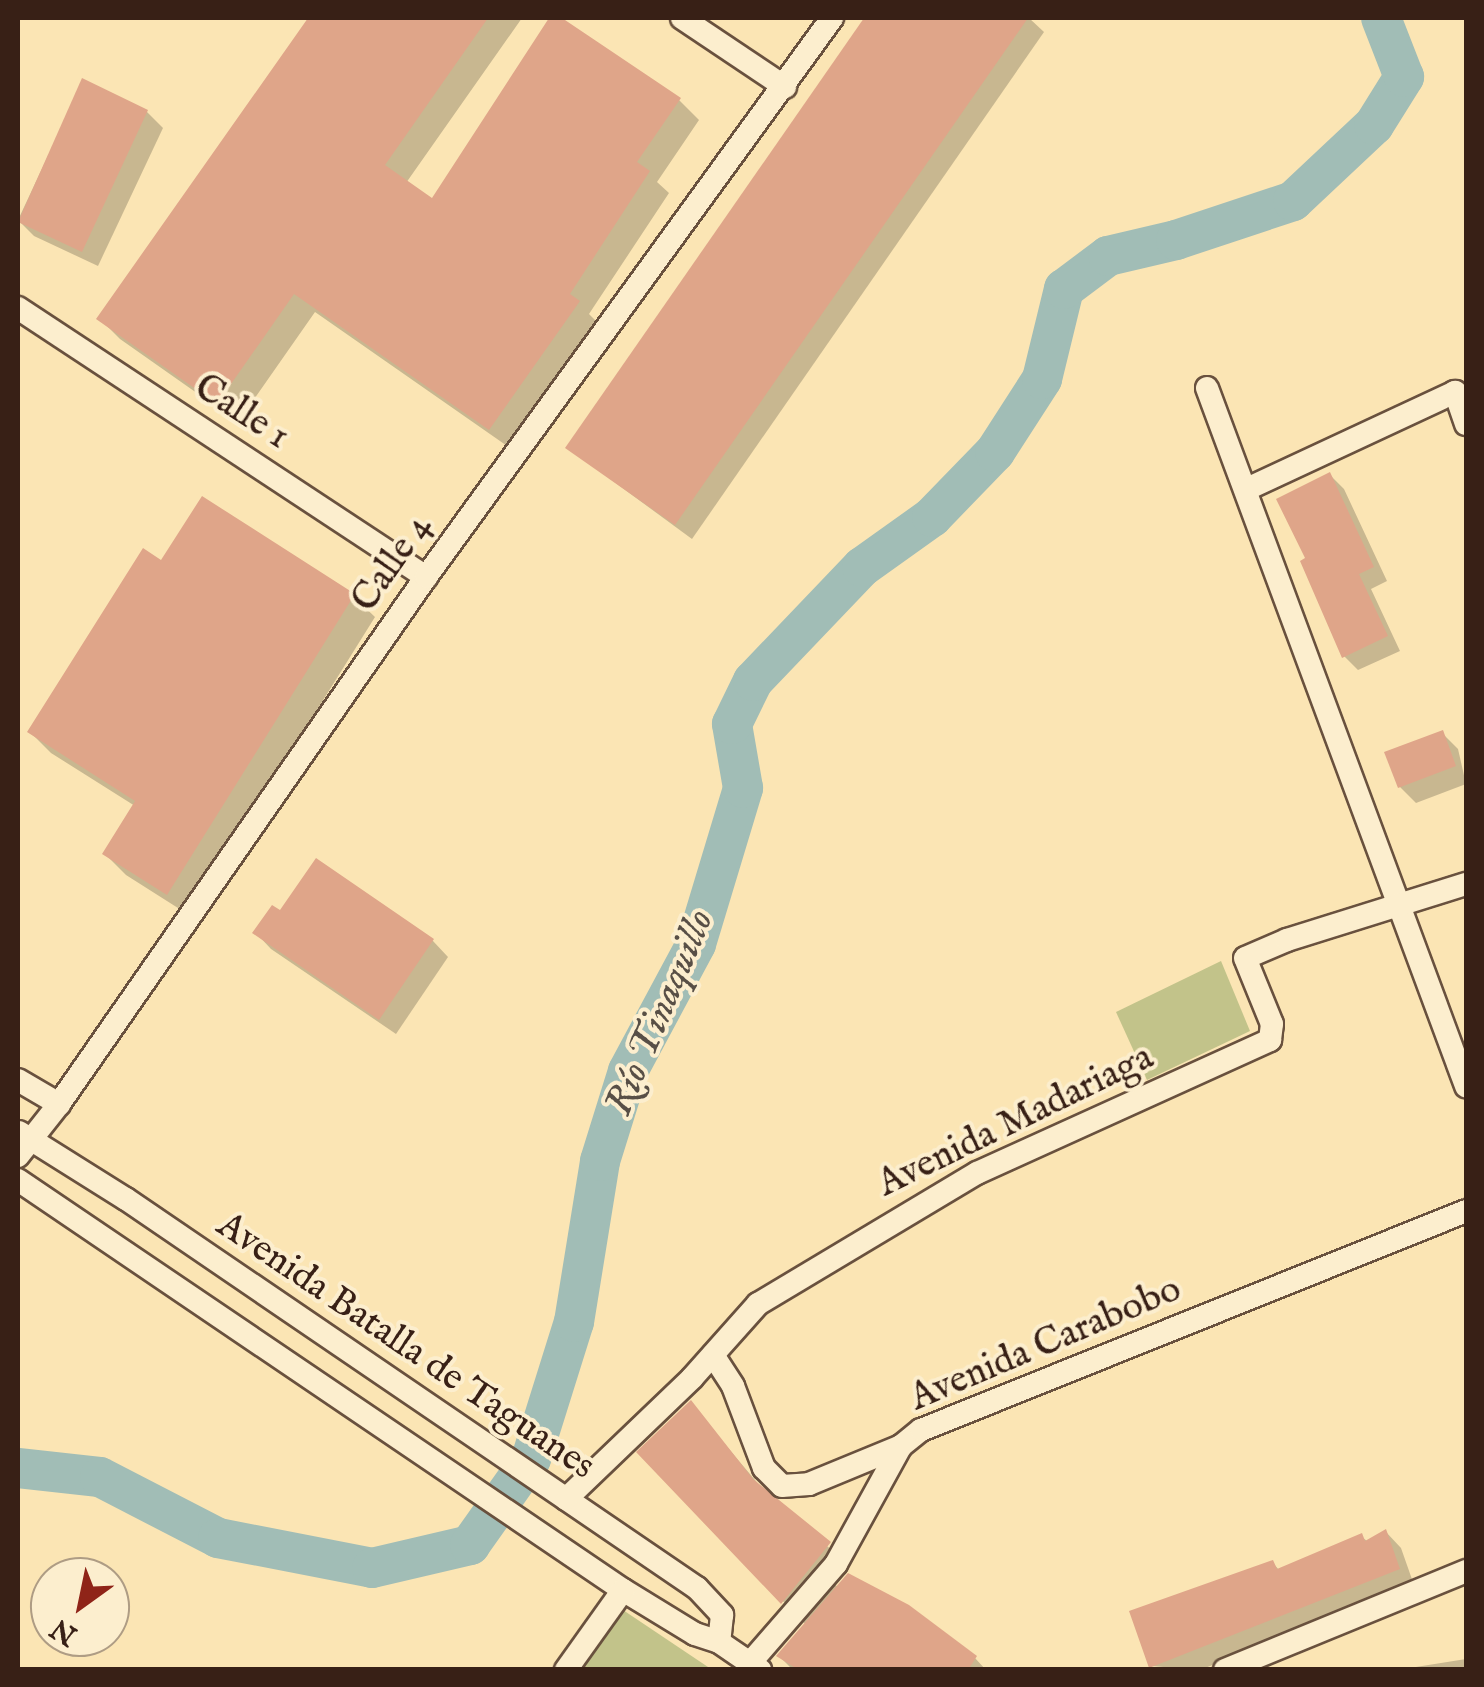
<!DOCTYPE html>
<meta charset="utf-8">
<style>
body{margin:0}
#map{position:relative;width:1484px;height:1687px;overflow:hidden;background:#fbe5b4;font-family:"IM FELL English",serif}
div>[style]{position:absolute}
.green>*{inset:0;background:#c2c38a}
.shadow>*{inset:0;background:#0003}
.river>*{height:40px;margin:-20px;padding:0 20px;transform-origin:20px;border-radius:20px;background:#a1bdb6}
.building>*{inset:0;background:#dfa589}
.roads{filter:drop-shadow(2px 0 #69513e) drop-shadow(-2px 0 #69513e) drop-shadow(0 2px #69513e) drop-shadow(0 -2px #69513e)}
.minor>*{height:22px;margin:-11px;padding:0 11px;transform-origin:11px;border-radius:11px;background:#fceece}
span{translate:-50% -50%;white-space:nowrap;text-align:center;line-height:1.15;-webkit-text-stroke:8px #fceece;paint-order:stroke}
.street-label{font-size:38px;color:#382016}
.water-label{font-size:40px;color:#584f46;font-style:italic}
.frame{position:absolute;inset:0;border:20px solid #382016;pointer-events:none}
.north{position:absolute;left:30px;top:1557px;width:100px;height:100px;box-sizing:border-box;background:#fceece;border:2px solid #ae9c84;border-radius:50%;rotate:213deg;font-size:28px;font-weight:700;line-height:40px;text-align:center;color:#382016}
.north::after{content:'';display:block;margin:auto;width:35px;height:45px;background:#8f2418;clip-path:polygon(50% 0,100% 100%,50% 72%,0 100%)}
</style>
<div id="map">
<div class="green">
<div style="clip-path:polygon(1221px 961px,1250px 1031px,1147px 1080px,1116px 1012px)"></div>
<div style="clip-path:polygon(623px 1610px,711px 1669px,579px 1670px)"></div>
</div>
<div class="shadow">
<div style="clip-path:polygon(311px 18px,522px 18px,406px 183px,432px 201px,552px 18px,679px 100px,699px 120px,657px 182px,669px 193px,589px 314px,598px 323px,510px 448px,315px 312px,238px 422px,120px 339px,100px 319px)"></div>
<div style="clip-path:polygon(867px 18px,1029px 18px,1044px 32px,692px 539px,568px 448px)"></div>
<div style="clip-path:polygon(83px 81px,147px 112px,163px 128px,98px 266px,34px 236px,18px 220px)"></div>
<div style="clip-path:polygon(1330px 475px,1344px 489px,1387px 581px,1371px 589px,1400px 651px,1358px 670px,1344px 656px,1308px 559px)"></div>
<div style="clip-path:polygon(162px 564px,353px 596px,375px 617px,189px 915px,126px 875px,105px 854px,135px 806px,51px 753px,30px 732px)"></div>
<div style="clip-path:polygon(1442px 733px,1458px 749px,1466px 784px,1416px 803px,1400px 787px)"></div>
<div style="clip-path:polygon(281px 913px,433px 941px,448px 957px,396px 1034px,271px 949px,256px 933px)"></div>
<div style="clip-path:polygon(691px 1404px,765px 1492px,850px 1566px,835px 1585px,975px 1658px,986px 1670px,793px 1670px,779px 1656px,806px 1625px,640px 1453px)"></div>
<div style="clip-path:polygon(1386px 1532px,1401px 1548px,1414px 1585px,1200px 1670px,1151px 1666px,1272px 1562px,1280px 1571px,1361px 1536px,1368px 1542px)"></div>
<div style="clip-path:polygon(1466px 1659px,1466px 1670px,1397px 1670px)"></div>
</div>
<div class="river">
<div style="left:18px;top:1468px;width:82px;rotate:6.3deg"></div>
<div style="left:100px;top:1477px;width:133px;rotate:27.3deg"></div>
<div style="left:218px;top:1538px;width:157px;rotate:11deg"></div>
<div style="left:372px;top:1568px;width:101px;rotate:-13.2deg"></div>
<div style="left:470px;top:1545px;width:105px;rotate:-54.7deg"></div>
<div style="left:531px;top:1459px;width:144px;rotate:-72.6deg"></div>
<div style="left:574px;top:1322px;width:163px;rotate:-80.8deg"></div>
<div style="left:600px;top:1161px;width:94px;rotate:-72.7deg"></div>
<div style="left:628px;top:1071px;width:144px;rotate:-61.8deg"></div>
<div style="left:696px;top:944px;width:163px;rotate:-73.2deg"></div>
<div style="left:743px;top:788px;width:65px;rotate:-99.8deg"></div>
<div style="left:732px;top:724px;width:48px;rotate:-64deg"></div>
<div style="left:753px;top:681px;width:158px;rotate:-46.3deg"></div>
<div style="left:862px;top:567px;width:86px;rotate:-35.5deg"></div>
<div style="left:932px;top:517px;width:91px;rotate:-45.9deg"></div>
<div style="left:995px;top:452px;width:87px;rotate:-57.2deg"></div>
<div style="left:1042px;top:379px;width:93px;rotate:-76.3deg"></div>
<div style="left:1064px;top:289px;width:55px;rotate:-36.9deg"></div>
<div style="left:1108px;top:256px;width:70px;rotate:-13.2deg"></div>
<div style="left:1176px;top:240px;width:123px;rotate:-18.4deg"></div>
<div style="left:1293px;top:201px;width:111px;rotate:-43.2deg"></div>
<div style="left:1374px;top:125px;width:57px;rotate:-58deg"></div>
<div style="left:1404px;top:77px;width:63px;rotate:-111.3deg"></div>
</div>
<div class="building">
<div style="clip-path:polygon(308px 18px,488px 18px,385px 165px,432px 198px,549px 18px,562px 18px,681px 98px,637px 162px,650px 171px,570px 294px,580px 301px,489px 430px,294px 294px,217px 404px,96px 319px)"></div>
<div style="clip-path:polygon(864px 18px,1028px 18px,675px 525px,565px 448px)"></div>
<div style="clip-path:polygon(82px 78px,148px 110px,82px 252px,18px 222px)"></div>
<div style="clip-path:polygon(1330px 472px,1374px 567px,1359px 574px,1388px 636px,1342px 658px,1300px 561px,1305px 558px,1276px 499px)"></div>
<div style="clip-path:polygon(202px 496px,355px 594px,167px 895px,102px 854px,135px 801px,27px 732px,143px 548px,161px 560px)"></div>
<div style="clip-path:polygon(1443px 730px,1456px 766px,1398px 788px,1384px 752px)"></div>
<div style="clip-path:polygon(316px 858px,434px 939px,379px 1020px,252px 933px,272px 905px,280px 910px)"></div>
<div style="clip-path:polygon(691px 1400px,753px 1479px,831px 1542px,781px 1604px,636px 1452px)"></div>
<div style="clip-path:polygon(1386px 1529px,1400px 1569px,1149px 1668px,1129px 1611px,1273px 1560px,1277px 1569px,1362px 1533px,1365px 1541px)"></div>
<div style="clip-path:polygon(848px 1573px,909px 1605px,977px 1656px,968px 1670px,799px 1670px,776px 1656px)"></div>
</div>
<div class="roads">
<div class="minor">
<div style="left:682px;top:18px;width:124px;rotate:33.8deg"></div>
<div style="left:18px;top:308px;width:489px;rotate:33.4deg"></div>
<div style="left:1207px;top:388px;width:745px;rotate:69.64deg"></div>
<div style="left:1247px;top:489px;width:230px;rotate:-25deg"></div>
<div style="left:1455px;top:392px;width:34px;rotate:71deg"></div>
<div style="left:18px;top:1080px;width:48px;rotate:30.3deg"></div>
<div style="left:19px;top:1132px;width:126px;rotate:32.1deg"></div>
<div style="left:126px;top:1199px;width:691px;rotate:34.27deg"></div>
<div style="left:697px;top:1588px;width:37px;rotate:47deg"></div>
<div style="left:722px;top:1615px;width:27px;rotate:96deg"></div>
<div style="left:18px;top:1156px;width:66px;rotate:-51.7deg"></div>
<div style="left:59px;top:1104px;width:642px;rotate:-55.15deg"></div>
<div style="left:426px;top:577px;width:691px;rotate:-54.01deg"></div>
<div style="left:18px;top:1180px;width:731px;rotate:34.12deg"></div>
<div style="left:623px;top:1590px;width:84px;rotate:31.4deg"></div>
<div style="left:695px;top:1634px;width:25px;rotate:18deg"></div>
<div style="left:719px;top:1642px;width:50px;rotate:34.3deg"></div>
<div style="left:713px;top:1355px;width:37px;rotate:57deg"></div>
<div style="left:733px;top:1386px;width:88px;rotate:69.3deg"></div>
<div style="left:764px;top:1468px;width:25px;rotate:45deg"></div>
<div style="left:782px;top:1486px;width:27px;rotate:-4deg"></div>
<div style="left:809px;top:1484px;width:100px;rotate:-22.4deg"></div>
<div style="left:566px;top:1499px;width:175px;rotate:-43.8deg"></div>
<div style="left:692px;top:1378px;width:99px;rotate:-48.3deg"></div>
<div style="left:758px;top:1304px;width:255px;rotate:-30.9deg"></div>
<div style="left:977px;top:1173px;width:322px;rotate:-24.4deg"></div>
<div style="left:1270px;top:1040px;width:16px;rotate:-83deg"></div>
<div style="left:1272px;top:1024px;width:71px;rotate:-112.2deg"></div>
<div style="left:1245px;top:958px;width:46px;rotate:-23.2deg"></div>
<div style="left:1287px;top:940px;width:188px;rotate:-17.4deg"></div>
<div style="left:750px;top:1663px;width:131px;rotate:-49deg"></div>
<div style="left:836px;top:1564px;width:135px;rotate:-61.2deg"></div>
<div style="left:901px;top:1446px;width:26px;rotate:-39deg"></div>
<div style="left:921px;top:1430px;width:587px;rotate:-21.89deg"></div>
<div style="left:566px;top:1670px;width:98px;rotate:-54.5deg"></div>
<div style="left:1225px;top:1670px;width:261px;rotate:-22.3deg"></div>
</div>
</div>
<div class="street-label">
<span style="left:241px;top:413px;rotate:33deg">Calle 1</span>
<span style="left:393px;top:564px;rotate:-55deg">Calle 4</span>
<span style="left:1016px;top:1122px;rotate:-26deg">Avenida Madariaga</span>
<span style="left:1046px;top:1345px;rotate:-23deg">Avenida Carabobo</span>
<span style="left:405px;top:1347px;rotate:34deg">Avenida Batalla de Taguanes</span>
</div>
<div class="water-label">
<span style="left:661px;top:1013px;rotate:-67deg">Río Tinaquillo</span>
</div>
<div class="frame"></div>
<div class="north">N</div>
</div>
